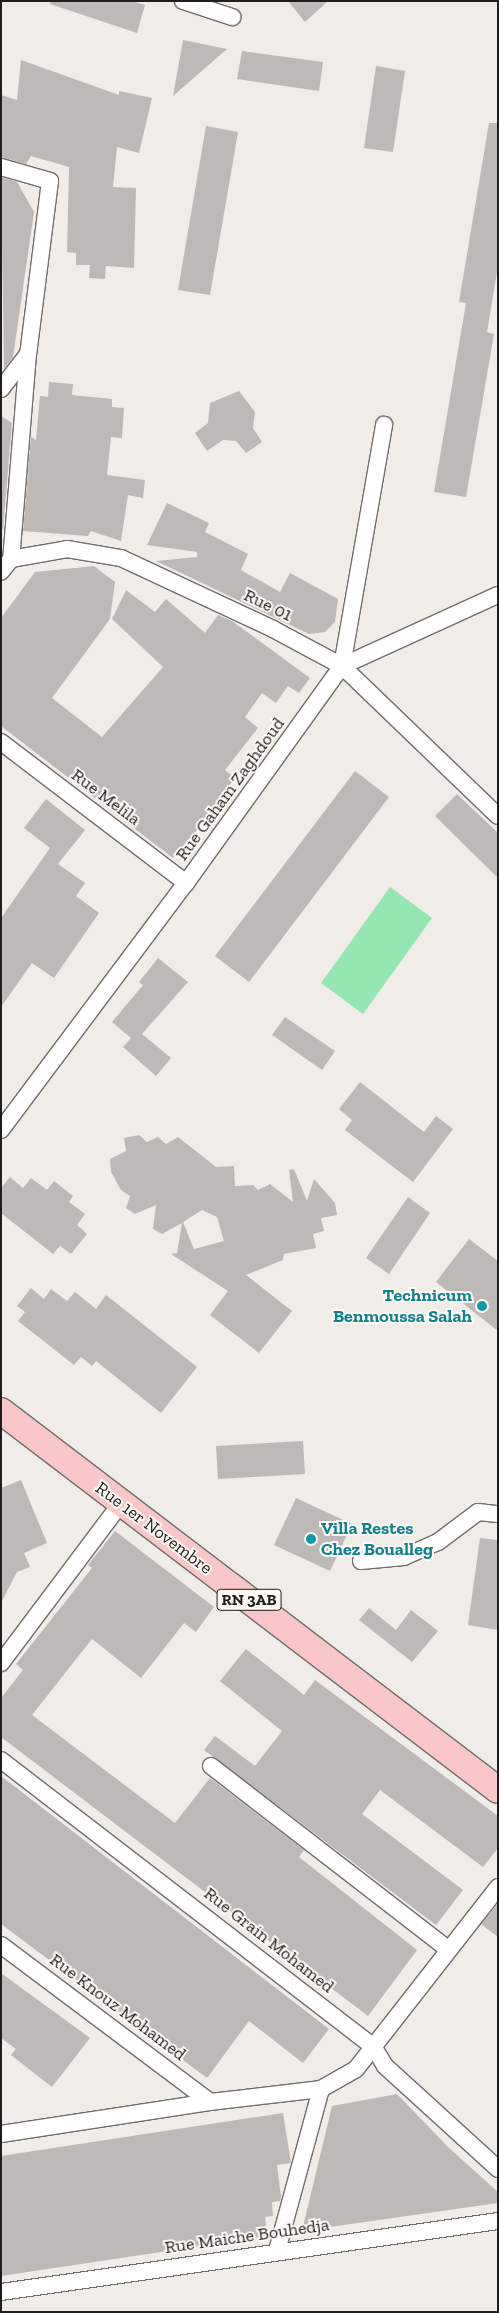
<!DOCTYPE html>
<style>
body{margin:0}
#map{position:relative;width:499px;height:2313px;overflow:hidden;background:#f0ece8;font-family:"Zilla Slab",serif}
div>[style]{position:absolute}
.green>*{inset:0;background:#94e6b3}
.building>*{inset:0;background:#bdb9b6}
.roads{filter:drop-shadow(1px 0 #716d6a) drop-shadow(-1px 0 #716d6a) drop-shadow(0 1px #716d6a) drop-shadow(0 -1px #716d6a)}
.minor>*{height:16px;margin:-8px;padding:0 8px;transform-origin:8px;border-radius:8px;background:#fff}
.primary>*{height:26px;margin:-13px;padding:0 13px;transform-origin:13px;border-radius:13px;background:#f9c7c9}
.dots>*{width:14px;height:14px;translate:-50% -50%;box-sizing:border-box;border:2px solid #fef9f5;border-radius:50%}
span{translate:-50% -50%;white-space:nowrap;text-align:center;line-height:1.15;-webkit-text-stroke:4px #fef9f5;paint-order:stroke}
.shield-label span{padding:1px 4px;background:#fef9f5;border:1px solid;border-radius:4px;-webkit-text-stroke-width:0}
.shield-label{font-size:16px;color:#1f1e1d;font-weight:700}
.street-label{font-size:18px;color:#1f1e1d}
.culture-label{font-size:18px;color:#0d838f;font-weight:700}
.right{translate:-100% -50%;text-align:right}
.left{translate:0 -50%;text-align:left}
.frame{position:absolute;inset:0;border:2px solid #1f1e1d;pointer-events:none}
</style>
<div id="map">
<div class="green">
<div style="clip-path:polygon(390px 887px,432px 918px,363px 1014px,321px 983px)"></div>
</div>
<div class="building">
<div style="clip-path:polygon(51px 1px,132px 1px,145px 5px,137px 33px,50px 4px)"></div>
<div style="clip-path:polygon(288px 1px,328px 1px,305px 22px)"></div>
<div style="clip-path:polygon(183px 40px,227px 49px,173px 96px)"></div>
<div style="clip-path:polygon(242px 51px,323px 62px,319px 91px,237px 79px)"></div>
<div style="clip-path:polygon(21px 60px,119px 95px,119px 91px,152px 98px,139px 153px,117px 147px,113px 187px,136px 188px,134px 268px,106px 266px,105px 279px,89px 278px,90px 265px,76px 265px,76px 253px,67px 252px,69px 167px,31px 156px,26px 164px,1px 157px,1px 95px,17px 100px)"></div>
<div style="clip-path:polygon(376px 66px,405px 71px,393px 152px,364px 148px)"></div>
<div style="clip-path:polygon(489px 123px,498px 123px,498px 266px,487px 332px,494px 334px,466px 497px,434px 492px,466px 303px,459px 302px)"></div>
<div style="clip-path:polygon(206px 126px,238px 132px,210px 295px,178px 290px)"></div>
<div style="clip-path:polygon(1px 177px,17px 182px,34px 212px,13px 357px,4px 369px)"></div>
<div style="clip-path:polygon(49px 382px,73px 384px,72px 395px,112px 399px,112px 407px,124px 408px,122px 438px,111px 437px,107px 475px,145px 480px,143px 498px,128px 495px,121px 541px,91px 531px,88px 536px,23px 531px,31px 437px,36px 440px,40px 396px,48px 397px)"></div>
<div style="clip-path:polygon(239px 391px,255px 412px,253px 428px,262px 442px,246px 453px,236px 441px,223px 440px,207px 451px,195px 433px,208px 423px,210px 403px)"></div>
<div style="clip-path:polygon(1px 416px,12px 423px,3px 529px,1px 529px)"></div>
<div style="clip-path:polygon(167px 503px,209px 523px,205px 532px,248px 554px,241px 570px,280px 592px,290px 573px,338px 599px,335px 622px,325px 632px,309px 634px,156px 561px,197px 557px,197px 552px,147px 545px)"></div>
<div style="clip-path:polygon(94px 566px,115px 582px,110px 619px,52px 698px,102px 737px,163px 667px,112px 619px,126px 590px,155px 612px,166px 599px,205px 633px,218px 615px,232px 621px,310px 678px,299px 693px,288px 686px,276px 703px,262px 693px,245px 717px,258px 728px,225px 770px,235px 778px,215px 805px,217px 807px,173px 858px,1px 726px,1px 618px,35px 572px)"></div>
<div style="clip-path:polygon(355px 771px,389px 797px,249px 982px,215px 956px)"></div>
<div style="clip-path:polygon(457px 794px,498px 833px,498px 878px,435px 816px)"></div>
<div style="clip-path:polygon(46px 799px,85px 830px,58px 864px,85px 883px,76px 896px,99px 913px,54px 978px,32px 963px,1px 1007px,1px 918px,50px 848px,24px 828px)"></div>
<div style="clip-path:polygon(158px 958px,188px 982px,142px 1034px,171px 1058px,156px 1076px,123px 1047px,131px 1038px,112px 1022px,143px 985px,139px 982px)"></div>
<div style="clip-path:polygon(285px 1017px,335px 1051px,322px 1070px,272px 1035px)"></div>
<div style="clip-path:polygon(360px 1082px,424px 1132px,436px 1116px,453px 1129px,413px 1182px,345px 1130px,352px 1120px,339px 1109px)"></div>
<div style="clip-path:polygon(evenodd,139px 1135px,147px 1142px,158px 1137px,166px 1144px,178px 1137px,216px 1167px,234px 1166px,235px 1186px,253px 1185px,258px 1190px,270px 1184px,293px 1202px,289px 1170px,294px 1169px,307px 1201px,314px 1179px,335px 1203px,337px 1215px,321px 1218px,324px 1231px,313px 1234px,316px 1248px,284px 1254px,283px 1260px,246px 1275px,292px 1311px,259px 1353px,210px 1315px,228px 1291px,171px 1254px,177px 1253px,182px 1223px,162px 1234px,153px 1229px,156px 1205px,135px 1214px,126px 1208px,130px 1196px,121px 1190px,111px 1172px,110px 1159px,126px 1151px,124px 1138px,139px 1135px,202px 1210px,217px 1217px,224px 1241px,194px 1249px,183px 1222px,202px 1210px)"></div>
<div style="clip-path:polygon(10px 1177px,23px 1188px,31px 1178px,47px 1190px,54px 1181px,73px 1196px,69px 1202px,85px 1214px,77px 1225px,87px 1234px,71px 1254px,60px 1246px,53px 1254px,1px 1213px,1px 1188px)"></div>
<div style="clip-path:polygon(408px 1197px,430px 1213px,389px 1274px,366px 1258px)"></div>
<div style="clip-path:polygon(469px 1239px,498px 1261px,498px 1331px,436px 1282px)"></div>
<div style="clip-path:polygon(31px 1288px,44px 1299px,51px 1289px,67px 1301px,75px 1292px,96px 1309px,106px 1295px,197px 1367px,161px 1413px,96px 1361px,92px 1366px,81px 1357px,74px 1365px,18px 1321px,25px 1312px,17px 1306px)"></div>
<div style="clip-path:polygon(303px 1441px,305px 1474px,218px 1479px,216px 1446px)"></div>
<div style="clip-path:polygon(21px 1480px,47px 1543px,24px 1553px,30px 1567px,17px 1572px,1px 1603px,1px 1488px)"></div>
<div style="clip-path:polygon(296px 1498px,352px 1524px,330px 1571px,274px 1545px)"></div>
<div style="clip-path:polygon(115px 1531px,214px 1607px,196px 1632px,184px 1623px,141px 1678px,92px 1639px,32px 1715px,175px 1823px,210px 1778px,304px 1850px,299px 1857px,417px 1950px,368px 2016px,1px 1737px,1px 1698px,23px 1670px,16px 1664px,92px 1568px,88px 1565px)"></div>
<div style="clip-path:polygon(480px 1538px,498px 1540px,498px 1630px,468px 1625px)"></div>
<div style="clip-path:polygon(369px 1608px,396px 1630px,411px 1610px,438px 1631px,412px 1662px,359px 1620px)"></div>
<div style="clip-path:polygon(246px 1649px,304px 1695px,315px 1680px,498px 1816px,498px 1848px,483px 1867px,380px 1790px,362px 1814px,463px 1890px,436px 1925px,204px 1750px,215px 1736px,255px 1766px,282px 1731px,220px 1681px)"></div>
<div style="clip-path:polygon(1px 1776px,329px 2029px,303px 2063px,249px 2021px,207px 2078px,1px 1924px)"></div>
<div style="clip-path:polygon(498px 1904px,498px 1937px,481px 1924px)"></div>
<div style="clip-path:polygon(1px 1973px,90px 2038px,52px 2087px,11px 2055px,16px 2049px,1px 2038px)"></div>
<div style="clip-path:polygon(397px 2094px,448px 2147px,498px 2192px,498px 2203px,302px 2231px,332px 2106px)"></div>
<div style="clip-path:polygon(283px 2113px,291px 2163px,277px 2165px,281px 2197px,280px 2201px,272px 2202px,273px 2216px,265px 2217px,267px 2236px,1px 2276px,1px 2156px)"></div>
</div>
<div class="roads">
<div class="minor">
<div style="left:183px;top:1px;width:52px;rotate:18.1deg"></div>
<div style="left:1px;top:167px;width:51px;rotate:15.9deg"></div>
<div style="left:50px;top:181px;width:174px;rotate:97.2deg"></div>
<div style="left:28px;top:354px;width:206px;rotate:94.7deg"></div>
<div style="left:11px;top:559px;width:16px;rotate:128deg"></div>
<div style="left:1px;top:389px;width:44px;rotate:-52.4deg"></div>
<div style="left:11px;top:559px;width:57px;rotate:-10.1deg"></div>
<div style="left:67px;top:549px;width:55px;rotate:9.5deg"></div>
<div style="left:121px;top:558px;width:168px;rotate:25deg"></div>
<div style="left:273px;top:629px;width:78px;rotate:28.2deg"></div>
<div style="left:342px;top:666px;width:216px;rotate:43.9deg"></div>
<div style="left:342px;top:666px;width:171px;rotate:-24.5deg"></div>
<div style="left:1px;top:742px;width:233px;rotate:37.3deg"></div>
<div style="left:1px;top:1130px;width:309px;rotate:-53.2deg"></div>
<div style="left:186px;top:883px;width:267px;rotate:-54.3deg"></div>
<div style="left:342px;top:666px;width:245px;rotate:-80.1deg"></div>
<div style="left:361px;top:1561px;width:43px;rotate:-5.3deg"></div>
<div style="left:404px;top:1557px;width:37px;rotate:-24deg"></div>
<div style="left:438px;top:1542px;width:50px;rotate:-36.9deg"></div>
<div style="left:478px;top:1512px;width:20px;rotate:6deg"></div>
<div style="left:1px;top:1663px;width:200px;rotate:-53.1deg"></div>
<div style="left:1px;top:1760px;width:469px;rotate:37.6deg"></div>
<div style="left:373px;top:2046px;width:23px;rotate:59deg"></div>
<div style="left:385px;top:2066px;width:153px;rotate:42.3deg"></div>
<div style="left:211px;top:1766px;width:299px;rotate:37.7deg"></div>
<div style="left:1px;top:1945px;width:261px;rotate:36.9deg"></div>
<div style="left:1px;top:2134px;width:211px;rotate:-8.7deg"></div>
<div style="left:210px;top:2102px;width:112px;rotate:-6.7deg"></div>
<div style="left:321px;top:2089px;width:40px;rotate:-29.7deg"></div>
<div style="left:356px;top:2069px;width:231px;rotate:-52deg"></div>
<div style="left:277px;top:2251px;width:168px;rotate:-74.8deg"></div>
<div style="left:1px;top:2292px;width:502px;rotate:-8.13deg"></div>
</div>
<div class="primary">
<div style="left:1px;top:1411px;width:625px;rotate:37.33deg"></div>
</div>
</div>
<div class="dots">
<div style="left:482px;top:1306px;background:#0f9aa8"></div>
<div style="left:311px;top:1539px;background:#0f9aa8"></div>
</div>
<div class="shield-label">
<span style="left:249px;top:1600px">RN 3AB</span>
</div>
<div class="street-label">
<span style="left:268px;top:605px;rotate:26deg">Rue 01</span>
<span style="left:230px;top:789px;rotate:-54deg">Rue Gaham Zaghdoud</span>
<span style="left:106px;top:797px;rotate:37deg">Rue Melila</span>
<span style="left:154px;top:1528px;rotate:37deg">Rue 1er Novembre</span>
<span style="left:269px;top:1940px;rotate:38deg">Rue Grain Mohamed</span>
<span style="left:118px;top:2007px;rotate:37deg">Rue Knouz Mohamed</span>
<span style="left:247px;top:2236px;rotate:-8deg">Rue Maiche Bouhedja</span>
</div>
<div class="culture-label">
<span class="right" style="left:472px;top:1306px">Technicum<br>Benmoussa Salah</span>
<span class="left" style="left:321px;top:1539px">Villa Restes<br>Chez Boualleg</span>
</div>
<div class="frame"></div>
</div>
